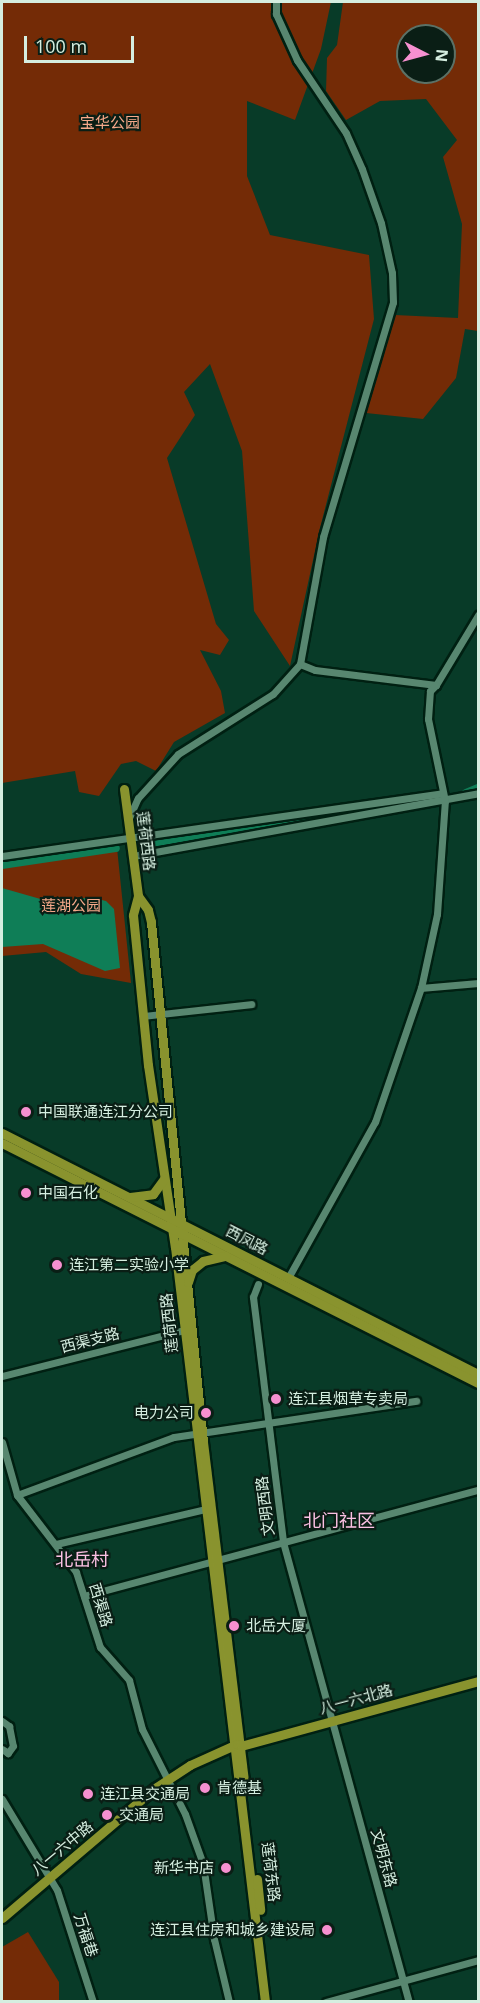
<!DOCTYPE html>
<meta charset="utf-8">
<style>
body{margin:0}
#map{position:relative;width:480px;height:2003px;overflow:hidden;background:#083b28;font-family:"Open Sans","Noto Sans SC",sans-serif}
div>[style]{position:absolute}
.green>*{inset:0;background:#742b06}
.water>*{inset:0;background:#0f7e57}
.canal>*{height:8px;margin:-4px;padding:0 4px;transform-origin:4px;border-radius:4px;background:#0f7e57}
.roads{filter:drop-shadow(2px 0 #002012) drop-shadow(-2px 0 #002012) drop-shadow(0 2px #002012) drop-shadow(0 -2px #002012)}
.minor>*{height:7px;margin:-3.5px;padding:0 3.5px;transform-origin:3.5px;border-radius:3.5px;background:#588770}
.major>*{height:9px;margin:-4.5px;padding:0 4.5px;transform-origin:4.5px;border-radius:4.5px;background:#89932e}
.dots>*{width:16px;height:16px;translate:-50% -50%;box-sizing:border-box;border:3px solid #0a1e15;border-radius:50%}
span{translate:-50% -50%;white-space:nowrap;text-align:center;line-height:1.15;-webkit-text-stroke:4.5px #0a1e15;paint-order:stroke}
.park-label{font-size:15px;color:#f6a98a}
.street-label{font-size:15px;color:#d5eee0}
.poi-label{font-size:15px;color:#d5eee0}
.left{translate:0 -50%;text-align:left}
.right{translate:-100% -50%;text-align:right}
.quarter-label{font-size:18px;color:#fbc0e3}
.frame{position:absolute;inset:0;border:3px solid #d5eee0;pointer-events:none}
.north{position:absolute;left:396px;top:24px;width:60px;height:60px;box-sizing:border-box;background:#0a1e15;border:2px solid #5b7166;border-radius:50%;rotate:96deg;font-size:16px;font-weight:700;line-height:24px;text-align:center;color:#d5eee0}
.north::after{content:'';display:block;margin:auto;width:21px;height:27px;background:#f690d0;clip-path:polygon(50% 0,100% 100%,50% 72%,0 100%)}
.scale{position:absolute;left:24px;top:36px;width:110px;height:27px;box-sizing:border-box;border:3px solid #d5eee0;border-top:0;padding-left:8px;font-size:18px;line-height:21px;white-space:nowrap;color:#d5eee0;-webkit-text-stroke:4px #0a1e15;paint-order:stroke}
</style>
<div id="map">
<div class="green">
<div style="clip-path:polygon(2px 2px,331px 2px,321px 49px,295px 120px,247px 101px,247px 176px,270px 235px,369px 255px,374px 319px,320px 528px,290px 666px,254px 611px,242px 451px,210px 364px,184px 392px,195px 415px,167px 458px,216px 624px,229px 640px,220px 655px,200px 650px,221px 691px,225px 713px,174px 742px,156px 771px,136px 761px,121px 764px,99px 796px,79px 792px,75px 771px,2px 783px)"></div>
<div style="clip-path:polygon(evenodd,343px 2px,478px 2px,478px 331px,465px 329px,456px 378px,423px 419px,366px 413px,395px 315px,458px 318px,462px 224px,443px 157px,457px 140px,426px 99px,380px 101px,346px 120px,326px 91px,327px 58px,337px 45px,343px 2px,408px 36px,444px 36px,444px 72px,408px 72px,408px 36px)"></div>
<div style="clip-path:polygon(117px 848px,131px 983px,81px 974px,46px 952px,2px 956px,2px 864px)"></div>
<div style="clip-path:polygon(28px 1932px,59px 1982px,59px 2001px,2px 2001px,2px 1947px)"></div>
</div>
<div class="water">
<div style="clip-path:polygon(2px 888px,58px 904px,89px 897px,106px 901px,114px 909px,120px 968px,105px 971px,43px 944px,2px 947px)"></div>
</div>
<div class="canal">
<div style="left:466px;top:793px;width:13px;rotate:-23deg"></div>
<div style="left:144px;top:844px;width:263px;rotate:-9deg"></div>
<div style="left:2px;top:865px;width:115px;rotate:-8.5deg"></div>
</div>
<div class="roads">
<div class="minor">
<div style="left:300px;top:664px;width:16px;rotate:22deg"></div>
<div style="left:315px;top:670px;width:122px;rotate:7.1deg"></div>
<div style="left:436px;top:685px;width:82px;rotate:-59deg"></div>
<div style="left:128px;top:820px;width:24px;rotate:-66deg"></div>
<div style="left:138px;top:798px;width:59px;rotate:-47.7deg"></div>
<div style="left:178px;top:754px;width:112px;rotate:-32.3deg"></div>
<div style="left:273px;top:694px;width:40px;rotate:-48deg"></div>
<div style="left:300px;top:664px;width:129px;rotate:-79.7deg"></div>
<div style="left:323px;top:537px;width:245px;rotate:-73.4deg"></div>
<div style="left:393px;top:302px;width:29px;rotate:-92deg"></div>
<div style="left:392px;top:273px;width:51px;rotate:-102.4deg"></div>
<div style="left:381px;top:223px;width:57px;rotate:-109.4deg"></div>
<div style="left:362px;top:169px;width:39px;rotate:-114deg"></div>
<div style="left:346px;top:133px;width:88px;rotate:-123.9deg"></div>
<div style="left:297px;top:60px;width:51px;rotate:-114.5deg"></div>
<div style="left:276px;top:14px;width:12px;rotate:-90deg"></div>
<div style="left:2px;top:856px;width:445px;rotate:-8.1deg"></div>
<div style="left:133px;top:856px;width:351px;rotate:-10.3deg"></div>
<div style="left:421px;top:988px;width:57px;rotate:-5deg"></div>
<div style="left:143px;top:1016px;width:109px;rotate:-6.3deg"></div>
<div style="left:288px;top:1278px;width:179px;rotate:-60.9deg"></div>
<div style="left:375px;top:1122px;width:142px;rotate:-71.1deg"></div>
<div style="left:421px;top:988px;width:76px;rotate:-77.8deg"></div>
<div style="left:437px;top:914px;width:113px;rotate:-86deg"></div>
<div style="left:445px;top:801px;width:84px;rotate:-101.7deg"></div>
<div style="left:428px;top:719px;width:28px;rotate:-86deg"></div>
<div style="left:430px;top:691px;width:8px;rotate:-45deg"></div>
<div style="left:258px;top:1284px;width:14px;rotate:111deg"></div>
<div style="left:253px;top:1297px;width:247px;rotate:83deg"></div>
<div style="left:283px;top:1542px;width:477px;rotate:74.7deg"></div>
<div style="left:2px;top:1376px;width:188px;rotate:-14.2deg"></div>
<div style="left:2px;top:1442px;width:55px;rotate:74.2deg"></div>
<div style="left:17px;top:1495px;width:97px;rotate:52.5deg"></div>
<div style="left:76px;top:1572px;width:79px;rotate:72.3deg"></div>
<div style="left:100px;top:1647px;width:44px;rotate:48.7deg"></div>
<div style="left:129px;top:1680px;width:51px;rotate:75.1deg"></div>
<div style="left:142px;top:1729px;width:95px;rotate:63.2deg"></div>
<div style="left:185px;top:1814px;width:53px;rotate:70.2deg"></div>
<div style="left:203px;top:1864px;width:76px;rotate:81.7deg"></div>
<div style="left:214px;top:1939px;width:65px;rotate:76.6deg"></div>
<div style="left:17px;top:1495px;width:167px;rotate:-20.3deg"></div>
<div style="left:174px;top:1437px;width:245px;rotate:-8.5deg"></div>
<div style="left:56px;top:1544px;width:153px;rotate:-13.2deg"></div>
<div style="left:84px;top:1596px;width:408px;rotate:-15.1deg"></div>
<div style="left:2px;top:1721px;width:9px;rotate:36deg"></div>
<div style="left:9px;top:1726px;width:20px;rotate:79deg"></div>
<div style="left:13px;top:1746px;width:9px;rotate:126deg"></div>
<div style="left:8px;top:1753px;width:7px;rotate:-146deg"></div>
<div style="left:2px;top:1799px;width:106px;rotate:58.9deg"></div>
<div style="left:57px;top:1890px;width:118px;rotate:72.2deg"></div>
<div style="left:326px;top:2002px;width:158px;rotate:-15.4deg"></div>
</div>
<div class="major">
<div style="left:124px;top:789px;width:108px;rotate:82.5deg"></div>
<div style="left:138px;top:896px;width:20px;rotate:105deg"></div>
<div style="left:133px;top:915px;width:151px;rotate:84.3deg"></div>
<div style="left:148px;top:1065px;width:184px;rotate:81.6deg"></div>
<div style="left:175px;top:1247px;width:760px;rotate:83.2deg"></div>
<div style="left:138px;top:896px;width:17px;rotate:54deg"></div>
<div style="left:148px;top:910px;width:12px;rotate:76deg"></div>
<div style="left:151px;top:922px;width:523px;rotate:84.29deg"></div>
<div style="left:203px;top:1442px;width:342px;rotate:83.1deg"></div>
<div style="left:2px;top:1133px;width:534px;rotate:26.85deg"></div>
<div style="left:2px;top:1143px;width:533px;rotate:26.76deg"></div>
<div style="left:130px;top:1197px;width:23px;rotate:-7deg"></div>
<div style="left:153px;top:1194px;width:19px;rotate:-54deg"></div>
<div style="left:188px;top:1282px;width:13px;rotate:-72deg"></div>
<div style="left:192px;top:1270px;width:14px;rotate:-39deg"></div>
<div style="left:203px;top:1261px;width:23px;rotate:-13deg"></div>
<div style="left:257px;top:1879px;width:31px;rotate:84deg"></div>
<div style="left:2px;top:1918px;width:201px;rotate:-40.4deg"></div>
<div style="left:155px;top:1788px;width:42px;rotate:-33.3deg"></div>
<div style="left:190px;top:1765px;width:51px;rotate:-24.1deg"></div>
<div style="left:237px;top:1744px;width:4px;rotate:27deg"></div>
<div style="left:241px;top:1746px;width:246px;rotate:-15.3deg"></div>
</div>
</div>
<div class="dots">
<div style="left:26px;top:1112px;background:#f690d0"></div>
<div style="left:26px;top:1193px;background:#f690d0"></div>
<div style="left:57px;top:1265px;background:#f690d0"></div>
<div style="left:276px;top:1399px;background:#f690d0"></div>
<div style="left:206px;top:1413px;background:#f690d0"></div>
<div style="left:234px;top:1626px;background:#f690d0"></div>
<div style="left:205px;top:1788px;background:#f690d0"></div>
<div style="left:88px;top:1794px;background:#f690d0"></div>
<div style="left:107px;top:1815px;background:#f690d0"></div>
<div style="left:226px;top:1868px;background:#f690d0"></div>
<div style="left:327px;top:1930px;background:#f690d0"></div>
</div>
<div class="park-label">
<span style="left:110px;top:123px">宝华公园</span>
<span style="left:71px;top:906px">莲湖公园</span>
</div>
<div class="street-label">
<span style="left:146px;top:841px;rotate:83deg">莲荷西路</span>
<span style="left:247px;top:1240px;rotate:27deg">西凤路</span>
<span style="left:169px;top:1323px;rotate:-96deg">莲荷西路</span>
<span style="left:90px;top:1340px;rotate:-14deg">西渠支路</span>
<span style="left:265px;top:1506px;rotate:-97deg">文明西路</span>
<span style="left:101px;top:1605px;rotate:73deg">西渠路</span>
<span style="left:356px;top:1699px;rotate:-15deg">八一六北路</span>
<span style="left:62px;top:1848px;rotate:-40deg">八一六中路</span>
<span style="left:384px;top:1858px;rotate:75deg">文明东路</span>
<span style="left:271px;top:1872px;rotate:83deg">莲荷东路</span>
<span style="left:86px;top:1935px;rotate:72deg">万福巷</span>
</div>
<div class="poi-label">
<span class="left" style="left:38px;top:1112px">中国联通连江分公司</span>
<span class="left" style="left:38px;top:1193px">中国石化</span>
<span class="left" style="left:69px;top:1265px">连江第二实验小学</span>
<span class="left" style="left:288px;top:1399px">连江县烟草专卖局</span>
<span class="right" style="left:194px;top:1413px">电力公司</span>
<span class="left" style="left:246px;top:1626px">北岳大厦</span>
<span class="left" style="left:217px;top:1788px">肯德基</span>
<span class="left" style="left:100px;top:1794px">连江县交通局</span>
<span class="left" style="left:119px;top:1815px">交通局</span>
<span class="right" style="left:214px;top:1868px">新华书店</span>
<span class="right" style="left:315px;top:1930px">连江县住房和城乡建设局</span>
</div>
<div class="quarter-label">
<span style="left:339px;top:1520px">北门社区</span>
<span style="left:82px;top:1559px">北岳村</span>
</div>
<div class="frame"></div>
<div class="north">N</div>
<div class="scale">100 m</div>
</div>
